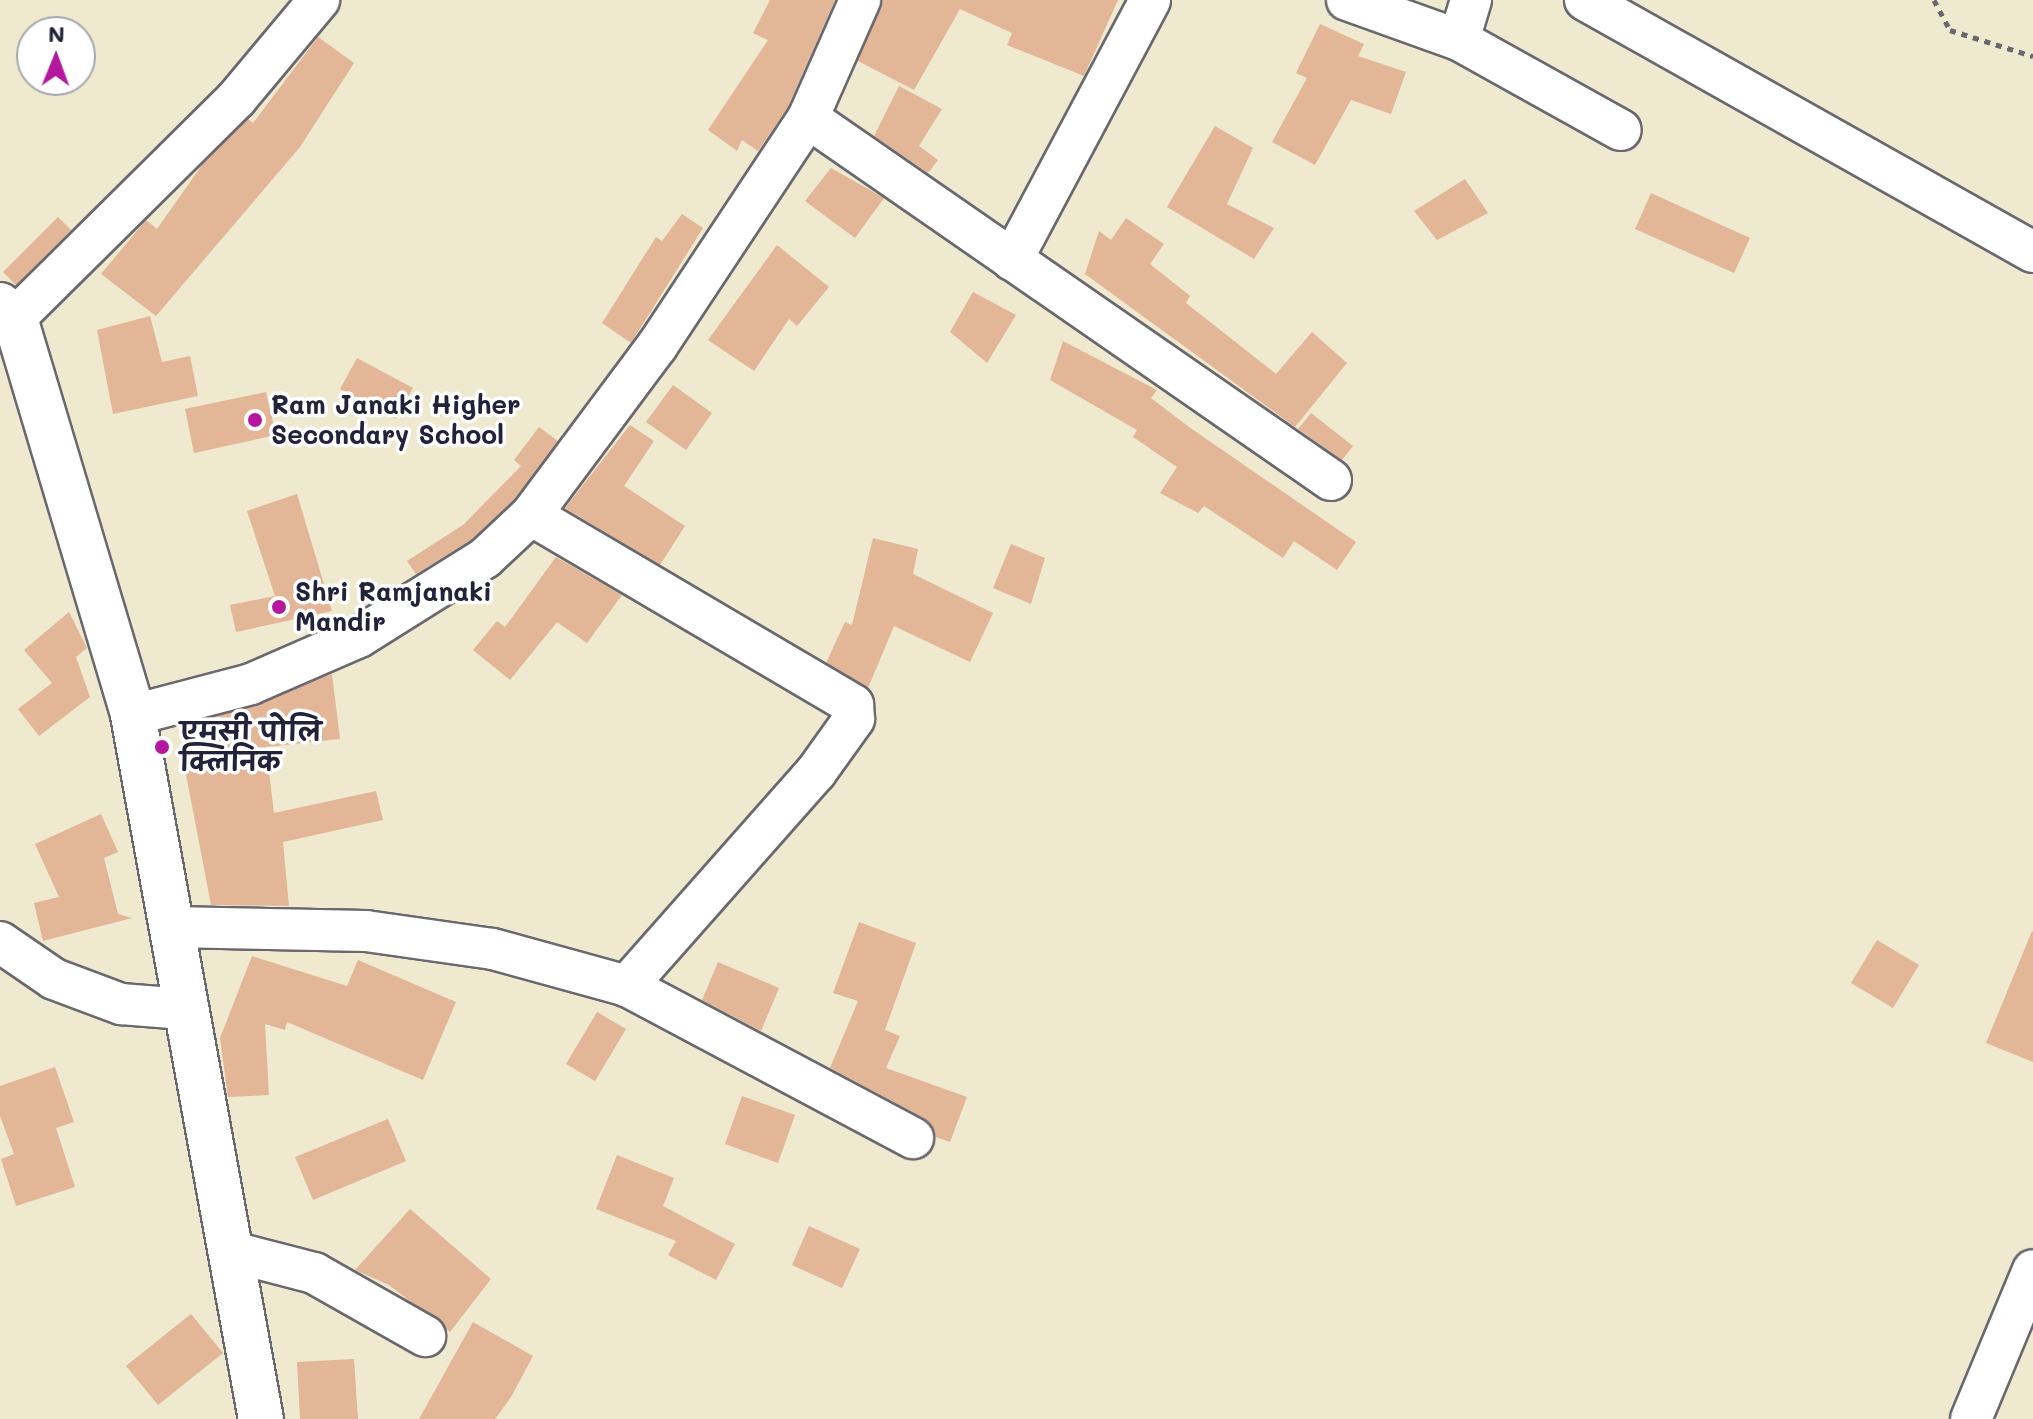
<!DOCTYPE html>
<meta charset="utf-8">
<style>
body{margin:0}
#map{position:relative;width:2033px;height:1419px;overflow:hidden;background:#eee9cf;font-family:Mali,"Playpen Sans Deva",sans-serif}
div>[style]{position:absolute}
.building>*{inset:0;background:#e2b697}
.path>*{height:5px;margin-top:-2.5px;transform-origin:0;background:repeating-linear-gradient(90deg,#69686f 0 6px,transparent 0 12px)}
.roads{filter:drop-shadow(2px 0 #69686f) drop-shadow(-2px 0 #69686f) drop-shadow(0 2px #69686f) drop-shadow(0 -2px #69686f)}
.minor>*{height:40px;margin:-20px;padding:0 20px;transform-origin:20px;border-radius:20px;background:#fff}
.tertiary>*{height:44px;margin:-22px;padding:0 22px;transform-origin:22px;border-radius:22px;background:#fff}
.dots>*{width:22px;height:22px;translate:-50% -50%;box-sizing:border-box;border:4px solid #fff;border-radius:50%}
span{translate:-50% -50%;white-space:nowrap;text-align:center;line-height:1.15;-webkit-text-stroke:7px #fff;paint-order:stroke}
.poi-label{font-size:26px;color:#22223b;font-weight:700}
.left{translate:0 -50%;text-align:left}
.north{position:absolute;left:16px;top:16px;width:80px;height:80px;box-sizing:border-box;background:#fff;border:2px solid #a7a7b1;border-radius:50%;rotate:1deg;font-size:22px;font-weight:700;line-height:32px;text-align:center;color:#22223b}
.north::after{content:'';display:block;margin:auto;width:28px;height:36px;background:#b5179e;clip-path:polygon(50% 0,100% 100%,50% 72%,0 100%)}
</style>
<div id="map">
<div class="building">
<div style="clip-path:polygon(770px 0,835px 0,788px 107px,758px 151px,742px 140px,737px 151px,708px 130px,768px 40px,753px 33px)"></div>
<div style="clip-path:polygon(883px 0,1118px 0,1084px 76px,1007px 45px,1012px 33px,960px 9px,914px 90px,858px 61px)"></div>
<div style="clip-path:polygon(1320px 24px,1364px 44px,1358px 56px,1406px 72px,1391px 114px,1351px 100px,1315px 165px,1272px 142px,1307px 78px,1296px 73px)"></div>
<div style="clip-path:polygon(318px 37px,354px 63px,300px 147px,156px 316px,101px 274px,146px 220px,157px 229px,202px 165px,248px 119px,253px 123px)"></div>
<div style="clip-path:polygon(899px 86px,942px 109px,919px 146px,938px 160px,928px 173px,874px 136px)"></div>
<div style="clip-path:polygon(1215px 126px,1253px 148px,1227px 204px,1274px 228px,1254px 259px,1167px 207px)"></div>
<div style="clip-path:polygon(831px 168px,884px 198px,855px 238px,805px 201px)"></div>
<div style="clip-path:polygon(1465px 179px,1488px 213px,1437px 240px,1414px 211px)"></div>
<div style="clip-path:polygon(1651px 193px,1750px 238px,1734px 273px,1635px 229px)"></div>
<div style="clip-path:polygon(682px 214px,703px 228px,631px 343px,602px 323px,656px 237px,662px 241px)"></div>
<div style="clip-path:polygon(58px 217px,71px 230px,16px 285px,3px 272px)"></div>
<div style="clip-path:polygon(1126px 218px,1164px 244px,1150px 264px,1190px 296px,1186px 303px,1276px 374px,1312px 332px,1347px 363px,1295px 427px,1085px 274px,1099px 231px,1111px 240px)"></div>
<div style="clip-path:polygon(777px 245px,829px 287px,797px 326px,789px 319px,754px 371px,708px 340px)"></div>
<div style="clip-path:polygon(973px 292px,1016px 315px,987px 363px,950px 332px)"></div>
<div style="clip-path:polygon(150px 316px,162px 362px,190px 356px,198px 396px,113px 414px,97px 330px)"></div>
<div style="clip-path:polygon(1063px 341px,1157px 390px,1151px 398px,1189px 427px,1356px 542px,1337px 570px,1294px 541px,1283px 558px,1204px 506px,1198px 513px,1160px 493px,1177px 467px,1133px 437px,1137px 430px,1050px 380px)"></div>
<div style="clip-path:polygon(357px 358px,413px 388px,396px 419px,340px 389px)"></div>
<div style="clip-path:polygon(673px 385px,712px 413px,686px 450px,646px 422px)"></div>
<div style="clip-path:polygon(266px 392px,276px 435px,194px 453px,185px 409px)"></div>
<div style="clip-path:polygon(1311px 413px,1353px 446px,1342px 460px,1298px 429px)"></div>
<div style="clip-path:polygon(630px 425px,654px 441px,624px 486px,685px 526px,660px 565px,565px 508px)"></div>
<div style="clip-path:polygon(539px 427px,558px 441px,514px 500px,471px 540px,416px 574px,407px 561px,463px 525px,521px 466px,514px 460px)"></div>
<div style="clip-path:polygon(297px 494px,332px 611px,236px 632px,230px 605px,275px 596px,247px 511px)"></div>
<div style="clip-path:polygon(873px 538px,918px 549px,913px 574px,993px 613px,970px 662px,894px 626px,868px 688px,826px 663px,845px 622px,852px 625px)"></div>
<div style="clip-path:polygon(1011px 544px,1045px 558px,1031px 604px,993px 588px)"></div>
<div style="clip-path:polygon(556px 557px,622px 595px,587px 643px,557px 622px,510px 680px,473px 650px,497px 621px,505px 627px)"></div>
<div style="clip-path:polygon(69px 612px,87px 648px,76px 657px,90px 697px,39px 736px,18px 709px,52px 683px,24px 650px)"></div>
<div style="clip-path:polygon(332px 674px,340px 739px,266px 747px,274px 813px,376px 791px,383px 820px,283px 842px,289px 906px,211px 905px,185px 769px,200px 767px,195px 723px)"></div>
<div style="clip-path:polygon(101px 814px,118px 852px,104px 858px,118px 914px,132px 918px,43px 941px,34px 903px,59px 897px,35px 844px)"></div>
<div style="clip-path:polygon(859px 922px,916px 943px,885px 1030px,900px 1036px,886px 1068px,967px 1097px,950px 1142px,936px 1137px,924px 1118px,830px 1068px,858px 1001px,833px 993px)"></div>
<div style="clip-path:polygon(2032px 931px,2033px 932px,2033px 1062px,1986px 1043px)"></div>
<div style="clip-path:polygon(1877px 940px,1919px 965px,1893px 1008px,1851px 983px)"></div>
<div style="clip-path:polygon(252px 956px,347px 986px,358px 960px,456px 1002px,423px 1080px,287px 1022px,285px 1030px,265px 1024px,269px 1095px,228px 1097px,220px 1038px)"></div>
<div style="clip-path:polygon(718px 962px,779px 988px,761px 1031px,702px 1000px)"></div>
<div style="clip-path:polygon(597px 1012px,626px 1029px,595px 1081px,566px 1064px)"></div>
<div style="clip-path:polygon(55px 1067px,74px 1122px,56px 1128px,75px 1187px,16px 1206px,1px 1159px,14px 1154px,0 1116px,0 1086px)"></div>
<div style="clip-path:polygon(742px 1096px,795px 1115px,778px 1163px,725px 1144px)"></div>
<div style="clip-path:polygon(388px 1119px,406px 1161px,313px 1200px,295px 1157px)"></div>
<div style="clip-path:polygon(617px 1155px,674px 1178px,663px 1206px,735px 1244px,716px 1280px,668px 1255px,676px 1241px,596px 1209px)"></div>
<div style="clip-path:polygon(410px 1209px,491px 1279px,450px 1332px,389px 1285px,355px 1270px)"></div>
<div style="clip-path:polygon(809px 1226px,860px 1249px,842px 1288px,792px 1265px)"></div>
<div style="clip-path:polygon(191px 1314px,223px 1353px,158px 1405px,126px 1366px)"></div>
<div style="clip-path:polygon(473px 1322px,533px 1356px,511px 1397px,495px 1419px,419px 1419px)"></div>
<div style="clip-path:polygon(354px 1359px,358px 1419px,300px 1419px,297px 1362px)"></div>
</div>
<div class="path">
<div style="left:1934px;top:0;width:34px;rotate:62deg"></div>
<div style="left:1950px;top:30px;width:87px;rotate:17.4deg"></div>
</div>
<div class="roads">
<div class="minor">
<div style="left:1347px;top:0;width:119px;rotate:19.7deg"></div>
<div style="left:1459px;top:40px;width:185px;rotate:29.1deg"></div>
<div style="left:1585px;top:0;width:514px;rotate:29.36deg"></div>
<div style="left:1459px;top:40px;width:42px;rotate:-73.3deg"></div>
<div style="left:808px;top:118px;width:636px;rotate:34.69deg"></div>
<div style="left:1012px;top:260px;width:294px;rotate:-62deg"></div>
<div style="left:15px;top:318px;width:313px;rotate:-44.7deg"></div>
<div style="left:237px;top:98px;width:128px;rotate:-50.1deg"></div>
<div style="left:531px;top:515px;width:374px;rotate:30.5deg"></div>
<div style="left:853px;top:705px;width:14px;rotate:86deg"></div>
<div style="left:854px;top:719px;width:65px;rotate:125.6deg"></div>
<div style="left:816px;top:772px;width:286px;rotate:131.5deg"></div>
<div style="left:133px;top:715px;width:122px;rotate:-14.7deg"></div>
<div style="left:251px;top:684px;width:118px;rotate:-23.5deg"></div>
<div style="left:359px;top:637px;width:149px;rotate:-32.1deg"></div>
<div style="left:485px;top:558px;width:63px;rotate:-43.1deg"></div>
<div style="left:531px;top:515px;width:211px;rotate:-53.3deg"></div>
<div style="left:657px;top:346px;width:273px;rotate:-56.5deg"></div>
<div style="left:808px;top:118px;width:129px;rotate:-66.2deg"></div>
<div style="left:172px;top:927px;width:194px;rotate:1.2deg"></div>
<div style="left:366px;top:931px;width:128px;rotate:8.1deg"></div>
<div style="left:493px;top:949px;width:139px;rotate:15.4deg"></div>
<div style="left:627px;top:986px;width:324px;rotate:28deg"></div>
<div style="left:0;top:942px;width:65px;rotate:34.4deg"></div>
<div style="left:54px;top:979px;width:72px;rotate:20.5deg"></div>
<div style="left:121px;top:1004px;width:63px;rotate:4.5deg"></div>
<div style="left:233px;top:1252px;width:84px;rotate:14.5deg"></div>
<div style="left:314px;top:1273px;width:128px;rotate:29.6deg"></div>
<div style="left:1971px;top:1419px;width:161px;rotate:-67.4deg"></div>
</div>
<div class="tertiary">
<div style="left:0;top:305px;width:20px;rotate:41deg"></div>
<div style="left:15px;top:318px;width:414px;rotate:73.4deg"></div>
<div style="left:133px;top:715px;width:716px;rotate:79.7deg"></div>
</div>
</div>
<div class="dots">
<div style="left:255px;top:420px;background:#b5179e"></div>
<div style="left:279px;top:607px;background:#b5179e"></div>
<div style="left:162px;top:747px;background:#b5179e"></div>
</div>
<div class="poi-label">
<span class="left" style="left:271px;top:420px">Ram Janaki Higher<br>Secondary School</span>
<span class="left" style="left:295px;top:607px">Shri Ramjanaki<br>Mandir</span>
<span class="left" style="left:180px;top:747px">एमसी पोलि<br>क्लिनिक</span>
</div>
<div class="north">N</div>
</div>
